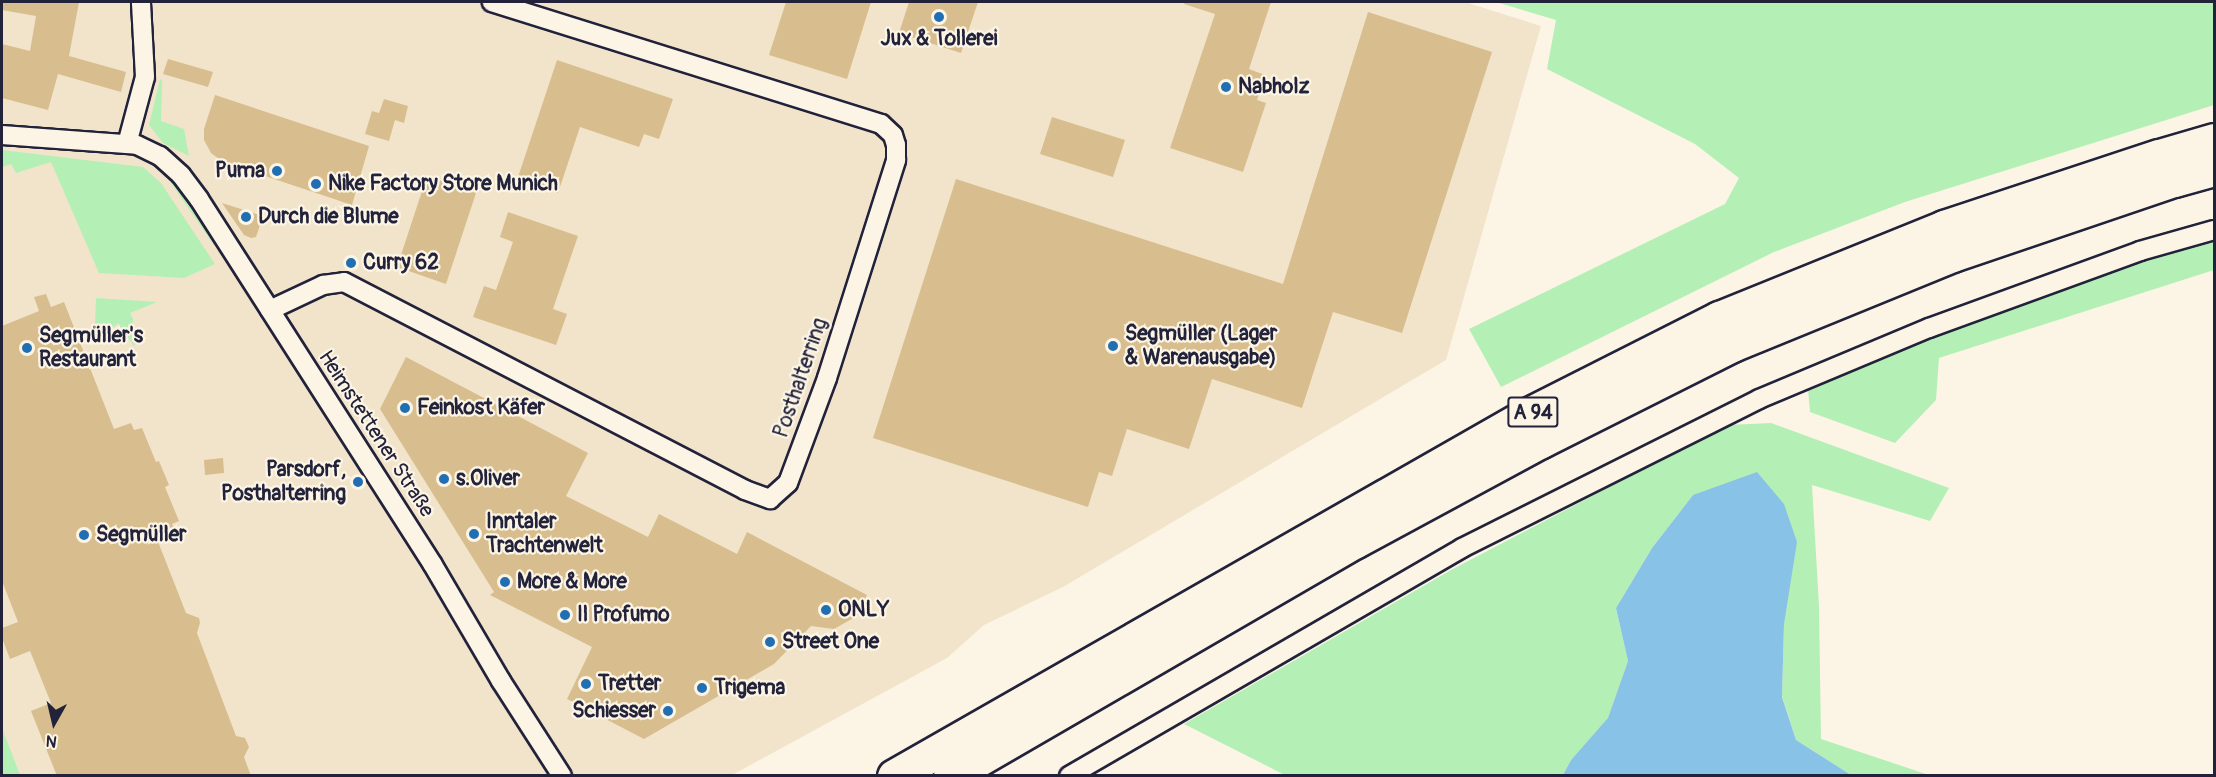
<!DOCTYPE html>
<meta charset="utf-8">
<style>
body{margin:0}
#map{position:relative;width:2216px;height:777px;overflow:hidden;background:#fcf5e5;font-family:Pangolin,sans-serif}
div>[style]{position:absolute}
.built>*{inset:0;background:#f1e4cb}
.green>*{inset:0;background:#b4f0b5}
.water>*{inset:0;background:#88c2e7}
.building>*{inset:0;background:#d8be8e}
.roads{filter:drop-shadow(2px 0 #22223b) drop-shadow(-2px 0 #22223b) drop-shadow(0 2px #22223b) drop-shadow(0 -2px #22223b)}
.minor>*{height:18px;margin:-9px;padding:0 9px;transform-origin:9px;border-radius:9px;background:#fcf5e5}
.motorway>*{height:33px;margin:-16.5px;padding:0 16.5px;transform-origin:16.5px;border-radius:16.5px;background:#fcf5e5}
.dots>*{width:16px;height:16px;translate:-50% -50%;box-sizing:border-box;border:3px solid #fcf5e5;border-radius:50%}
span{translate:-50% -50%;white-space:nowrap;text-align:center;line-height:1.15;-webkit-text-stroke:4.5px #fcf5e5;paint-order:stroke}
.shield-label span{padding:2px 4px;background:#fcf5e5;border:2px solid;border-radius:4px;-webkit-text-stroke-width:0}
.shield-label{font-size:20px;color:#22223b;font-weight:700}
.poi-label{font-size:21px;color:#22223b;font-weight:700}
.left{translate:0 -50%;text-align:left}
.right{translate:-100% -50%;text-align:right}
.street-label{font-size:21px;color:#22223b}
.frame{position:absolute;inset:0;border:3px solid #22223b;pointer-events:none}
.north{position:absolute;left:24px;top:693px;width:60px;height:60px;-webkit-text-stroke:4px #fcf5e5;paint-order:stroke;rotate:188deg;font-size:16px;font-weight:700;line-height:24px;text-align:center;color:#22223b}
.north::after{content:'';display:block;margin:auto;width:21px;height:27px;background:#22223b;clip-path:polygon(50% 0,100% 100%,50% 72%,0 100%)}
</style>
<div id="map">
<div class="built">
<div style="clip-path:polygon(2px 2px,1465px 2px,1541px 26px,1446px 360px,1063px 587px,984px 625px,947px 658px,732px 775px,2px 776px)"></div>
</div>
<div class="green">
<div style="clip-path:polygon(1496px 2px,2214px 2px,2214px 105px,1905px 202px,1774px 252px,1501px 387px,1469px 329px,1725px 204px,1739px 178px,1695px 144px,1547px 69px,1556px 20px)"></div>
<div style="clip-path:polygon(160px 79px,162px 80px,161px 121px,184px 129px,189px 156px,163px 143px,149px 125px)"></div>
<div style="clip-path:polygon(2px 150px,143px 167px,161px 183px,215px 264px,184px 278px,99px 273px,51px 162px,16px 173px,11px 164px,2px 167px)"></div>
<div style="clip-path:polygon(174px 177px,219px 242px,214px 245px,169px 180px)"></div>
<div style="clip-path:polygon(2214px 240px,2214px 270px,1939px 358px,1936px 400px,1895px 443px,1810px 412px,1808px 389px,1851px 370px,2032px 297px)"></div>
<div style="clip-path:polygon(96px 298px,157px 302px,130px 313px,133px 319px,132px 337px,138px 340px,134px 346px,118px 323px,107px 333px,99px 330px,95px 323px)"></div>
<div style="clip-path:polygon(1771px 423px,1949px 488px,1930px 521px,1812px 485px,1819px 606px,1821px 739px,1929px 775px,1851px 775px,1796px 740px,1782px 696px,1784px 624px,1693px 495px,1652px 548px,1616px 608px,1628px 661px,1608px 719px,1571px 760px,1563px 775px,1285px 775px,1184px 724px,1451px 570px,1728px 425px)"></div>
<div style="clip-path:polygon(2px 728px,20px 775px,2px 775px)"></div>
</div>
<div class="water">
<div style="clip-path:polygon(1757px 472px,1784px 504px,1797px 542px,1784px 624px,1782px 697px,1796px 740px,1851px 775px,1563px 775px,1571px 760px,1608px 718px,1628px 661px,1616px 608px,1652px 548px,1693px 495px)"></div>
</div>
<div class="building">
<div style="clip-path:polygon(2px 2px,79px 2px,69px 56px,126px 72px,121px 92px,58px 74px,48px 110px,2px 98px,2px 44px,30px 51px,36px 16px,2px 10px)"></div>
<div style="clip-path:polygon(786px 2px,871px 2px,847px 79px,769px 55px)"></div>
<div style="clip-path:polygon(909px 2px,978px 2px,961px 53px,899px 33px)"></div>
<div style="clip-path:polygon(1185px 2px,1271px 2px,1249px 69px,1265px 75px,1257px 100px,1266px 103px,1243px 172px,1170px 148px,1215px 14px,1184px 4px)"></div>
<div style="clip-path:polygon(1368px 12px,1492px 52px,1402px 333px,1333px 312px,1302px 408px,1212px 379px,1189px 449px,1127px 429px,1112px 476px,1099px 472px,1088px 507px,873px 438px,956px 179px,1283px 284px)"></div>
<div style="clip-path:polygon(168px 59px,213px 72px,208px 87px,163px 74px)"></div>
<div style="clip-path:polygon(557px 60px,673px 99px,659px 139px,644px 134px,639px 147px,580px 127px,558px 193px,517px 180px)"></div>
<div style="clip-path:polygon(215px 95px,369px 146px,352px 205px,223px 162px,211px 153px,204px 140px,204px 129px)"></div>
<div style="clip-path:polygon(384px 99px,408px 106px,404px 123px,395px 120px,389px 141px,365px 134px,372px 111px,379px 113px)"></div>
<div style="clip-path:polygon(1052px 117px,1125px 140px,1113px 177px,1040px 154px)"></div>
<div style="clip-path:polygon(427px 176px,476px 193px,446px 284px,397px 267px)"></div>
<div style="clip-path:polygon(222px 203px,263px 216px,256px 237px,251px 238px,244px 235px)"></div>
<div style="clip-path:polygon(508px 212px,578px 236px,553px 309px,567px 314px,556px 345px,473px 317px,484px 286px,496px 290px,513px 242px,500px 237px)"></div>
<div style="clip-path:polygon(46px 294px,51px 307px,64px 302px,114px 429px,131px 423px,134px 430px,142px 428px,156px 462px,159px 461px,169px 485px,165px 487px,179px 521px,172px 524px,175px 531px,157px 539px,186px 613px,199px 618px,200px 623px,197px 633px,236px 736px,245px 738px,249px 747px,244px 757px,251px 776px,57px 776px,31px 711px,51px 703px,30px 651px,10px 659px,2px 638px,2px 628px,18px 622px,2px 581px,2px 326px,39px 311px,34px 297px)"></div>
<div style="clip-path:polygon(406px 357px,588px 453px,566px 496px,648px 537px,659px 514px,737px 554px,747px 532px,867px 595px,857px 616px,834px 629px,811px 626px,774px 664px,644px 739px,567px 699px,592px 647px,490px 595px,494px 592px,380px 409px)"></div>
<div style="clip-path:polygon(223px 458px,224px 473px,205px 475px,204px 460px)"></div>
</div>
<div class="roads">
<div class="minor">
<div style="left:2px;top:135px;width:135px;rotate:4.2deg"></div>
<div style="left:137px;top:145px;width:25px;rotate:26deg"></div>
<div style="left:160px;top:156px;width:28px;rotate:42deg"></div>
<div style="left:181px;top:175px;width:30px;rotate:53deg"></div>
<div style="left:199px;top:199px;width:434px;rotate:57.4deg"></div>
<div style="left:433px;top:565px;width:134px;rotate:59.6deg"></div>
<div style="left:501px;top:681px;width:113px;rotate:57.3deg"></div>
<div style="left:127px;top:144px;width:69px;rotate:-75deg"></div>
<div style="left:145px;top:77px;width:75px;rotate:-93.1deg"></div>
<div style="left:270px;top:310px;width:59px;rotate:-25.3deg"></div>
<div style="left:323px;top:285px;width:21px;rotate:-8deg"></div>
<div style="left:344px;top:282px;width:452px;rotate:27.4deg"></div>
<div style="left:745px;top:490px;width:27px;rotate:20deg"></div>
<div style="left:770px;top:499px;width:24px;rotate:-42deg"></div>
<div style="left:788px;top:483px;width:112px;rotate:-69.6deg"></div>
<div style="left:827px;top:378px;width:229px;rotate:-72.4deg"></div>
<div style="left:896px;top:160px;width:15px;rotate:-90deg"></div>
<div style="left:896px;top:145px;width:10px;rotate:-107deg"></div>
<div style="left:893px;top:135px;width:16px;rotate:-137deg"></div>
<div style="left:881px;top:124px;width:408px;rotate:-162.6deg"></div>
<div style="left:1069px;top:776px;width:454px;rotate:-30.1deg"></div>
<div style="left:1462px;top:548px;width:332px;rotate:-26.6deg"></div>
<div style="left:1759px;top:399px;width:184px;rotate:-22.7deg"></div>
<div style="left:1929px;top:328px;width:225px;rotate:-20deg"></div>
<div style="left:2140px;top:251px;width:77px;rotate:-15.8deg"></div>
</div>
<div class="motorway">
<div style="left:894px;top:776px;width:731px;rotate:-29.69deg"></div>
<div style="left:1529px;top:414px;width:213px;rotate:-26.8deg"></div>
<div style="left:1719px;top:318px;width:243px;rotate:-22deg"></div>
<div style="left:1944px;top:227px;width:226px;rotate:-18.3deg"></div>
<div style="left:2159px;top:156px;width:57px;rotate:-16.2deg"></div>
<div style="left:950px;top:776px;width:469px;rotate:-30.1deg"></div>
<div style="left:1356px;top:541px;width:210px;rotate:-28.4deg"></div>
<div style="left:1541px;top:441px;width:214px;rotate:-26.7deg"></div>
<div style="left:1732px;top:345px;width:238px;rotate:-22.2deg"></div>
<div style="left:1952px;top:255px;width:234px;rotate:-18.7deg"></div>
<div style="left:2174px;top:180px;width:41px;rotate:-15.4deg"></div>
</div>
</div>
<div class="dots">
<div style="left:939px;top:17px;background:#1f6fb2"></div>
<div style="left:1226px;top:87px;background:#1f6fb2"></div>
<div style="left:277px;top:171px;background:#1f6fb2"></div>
<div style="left:316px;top:184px;background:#1f6fb2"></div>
<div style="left:246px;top:217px;background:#1f6fb2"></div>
<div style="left:351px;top:263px;background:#1f6fb2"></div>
<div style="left:1113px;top:346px;background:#1f6fb2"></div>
<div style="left:27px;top:348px;background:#1f6fb2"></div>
<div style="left:405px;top:408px;background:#1f6fb2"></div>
<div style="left:444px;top:479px;background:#1f6fb2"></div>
<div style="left:358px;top:482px;background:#1f6fb2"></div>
<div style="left:474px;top:534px;background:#1f6fb2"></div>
<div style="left:84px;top:535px;background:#1f6fb2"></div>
<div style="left:505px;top:582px;background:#1f6fb2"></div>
<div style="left:826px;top:610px;background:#1f6fb2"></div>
<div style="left:565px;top:615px;background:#1f6fb2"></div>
<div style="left:770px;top:642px;background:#1f6fb2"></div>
<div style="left:586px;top:684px;background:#1f6fb2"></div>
<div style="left:702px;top:688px;background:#1f6fb2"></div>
<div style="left:668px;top:711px;background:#1f6fb2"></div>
</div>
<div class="shield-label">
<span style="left:1533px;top:412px">A 94</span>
</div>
<div class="poi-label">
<span style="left:939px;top:39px">Jux &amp; Tollerei</span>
<span class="left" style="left:1238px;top:87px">Nabholz</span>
<span class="right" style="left:265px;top:171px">Puma</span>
<span class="left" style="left:328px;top:184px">Nike Factory Store Munich</span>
<span class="left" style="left:258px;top:217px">Durch die Blume</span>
<span class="left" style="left:363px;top:263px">Curry 62</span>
<span class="left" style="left:1125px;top:346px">Segmüller (Lager<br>&amp; Warenausgabe)</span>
<span class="left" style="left:39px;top:348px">Segmüller's<br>Restaurant</span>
<span class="left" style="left:417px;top:408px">Feinkost Käfer</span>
<span class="right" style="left:346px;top:482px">Parsdorf,<br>Posthalterring</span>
<span class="left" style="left:456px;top:479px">s.Oliver</span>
<span class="left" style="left:486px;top:534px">Inntaler<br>Trachtenwelt</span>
<span class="left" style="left:96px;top:535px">Segmüller</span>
<span class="left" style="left:517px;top:582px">More &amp; More</span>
<span class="left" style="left:838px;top:610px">ONLY</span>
<span class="left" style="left:577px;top:615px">Il Profumo</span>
<span class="left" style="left:782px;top:642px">Street One</span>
<span class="left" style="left:598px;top:684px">Tretter</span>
<span class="left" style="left:714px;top:688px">Trigema</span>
<span class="right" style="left:656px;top:711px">Schiesser</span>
</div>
<div class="street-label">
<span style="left:801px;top:378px;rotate:-71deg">Posthalterring</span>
<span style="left:376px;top:434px;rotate:57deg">Heimstettener Straße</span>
</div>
<div class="frame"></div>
<div class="north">N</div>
</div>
